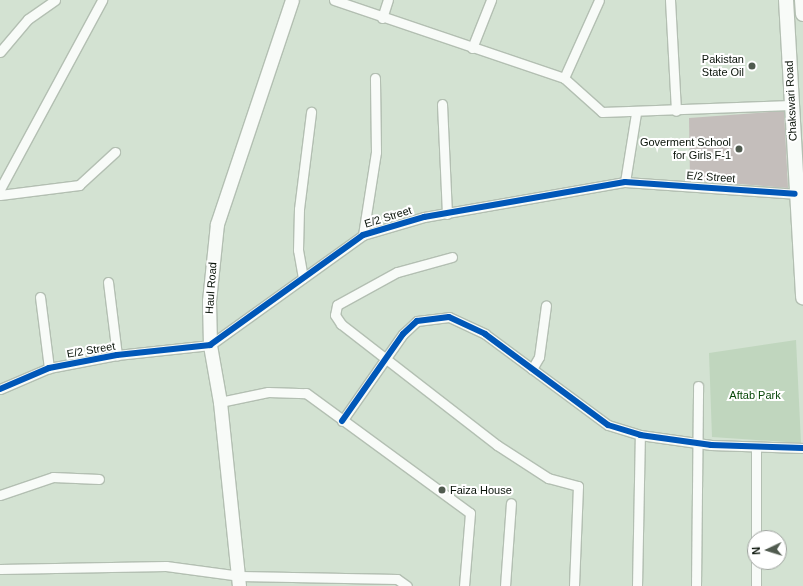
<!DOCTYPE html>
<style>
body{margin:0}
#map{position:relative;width:803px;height:586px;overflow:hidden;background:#d3e2d2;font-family:Arial,sans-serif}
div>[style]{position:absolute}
.green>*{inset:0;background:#c0d6be}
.building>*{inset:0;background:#c4bebb}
.roads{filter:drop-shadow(1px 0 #b3bfb2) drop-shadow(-1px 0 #b3bfb2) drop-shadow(0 1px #b3bfb2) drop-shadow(0 -1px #b3bfb2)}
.minor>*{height:9px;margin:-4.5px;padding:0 4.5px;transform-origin:4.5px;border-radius:4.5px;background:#f8fbf8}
.secondary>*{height:13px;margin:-6.5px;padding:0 6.5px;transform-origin:6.5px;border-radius:6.5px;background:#f8fbf8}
.primary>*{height:14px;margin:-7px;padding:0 7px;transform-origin:7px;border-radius:7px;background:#f8fbf8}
.cycleway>*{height:6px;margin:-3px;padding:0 3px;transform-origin:3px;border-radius:3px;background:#0057b8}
.dots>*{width:11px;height:11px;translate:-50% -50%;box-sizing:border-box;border:2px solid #fff;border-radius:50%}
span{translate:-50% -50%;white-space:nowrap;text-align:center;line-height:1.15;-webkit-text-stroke:4px #fff;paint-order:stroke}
.poi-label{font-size:11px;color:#091309}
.right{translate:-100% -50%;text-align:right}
.left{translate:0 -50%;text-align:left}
.street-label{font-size:11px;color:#091309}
.park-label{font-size:11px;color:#084809}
.north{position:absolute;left:747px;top:530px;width:40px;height:40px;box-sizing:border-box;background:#fff;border:1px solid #9da19d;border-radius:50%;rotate:266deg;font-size:11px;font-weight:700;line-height:16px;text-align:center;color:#091309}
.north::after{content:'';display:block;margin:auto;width:14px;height:18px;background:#505b4f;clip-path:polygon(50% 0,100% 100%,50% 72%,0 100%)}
</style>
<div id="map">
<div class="green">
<div style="clip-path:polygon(796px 340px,801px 443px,712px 437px,709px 353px)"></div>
</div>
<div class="building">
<div style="clip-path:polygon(784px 111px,788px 188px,690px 180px,689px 118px)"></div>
</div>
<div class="roads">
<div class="minor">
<div style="left:334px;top:0;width:243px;rotate:18.7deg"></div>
<div style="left:564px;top:78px;width:51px;rotate:41.8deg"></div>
<div style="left:602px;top:112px;width:189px;rotate:-2.1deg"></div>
<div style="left:670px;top:0;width:111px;rotate:86.9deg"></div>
<div style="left:382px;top:18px;width:19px;rotate:-72deg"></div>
<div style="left:472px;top:48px;width:52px;rotate:-68.4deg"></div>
<div style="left:0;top:52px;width:43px;rotate:-49.7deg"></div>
<div style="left:28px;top:19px;width:33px;rotate:-35deg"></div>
<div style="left:564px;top:78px;width:85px;rotate:-65.8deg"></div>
<div style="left:442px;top:104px;width:110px;rotate:87.4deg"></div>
<div style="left:625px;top:182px;width:70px;rotate:-80.9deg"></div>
<div style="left:0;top:189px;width:215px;rotate:-61.6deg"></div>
<div style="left:0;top:195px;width:80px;rotate:-7.2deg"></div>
<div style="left:79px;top:185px;width:49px;rotate:-42.5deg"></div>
<div style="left:363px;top:235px;width:84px;rotate:-81.1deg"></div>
<div style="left:376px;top:152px;width:74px;rotate:-90.8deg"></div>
<div style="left:452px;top:257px;width:57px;rotate:164.7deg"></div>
<div style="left:397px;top:272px;width:68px;rotate:151.2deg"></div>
<div style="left:337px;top:305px;width:10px;rotate:101deg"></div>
<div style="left:335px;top:315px;width:11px;rotate:56deg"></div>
<div style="left:341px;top:324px;width:197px;rotate:37.8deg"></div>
<div style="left:497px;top:445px;width:61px;rotate:32.9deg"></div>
<div style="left:548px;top:478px;width:31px;rotate:15deg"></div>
<div style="left:578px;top:486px;width:100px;rotate:92.3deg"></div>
<div style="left:303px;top:278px;width:28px;rotate:-100deg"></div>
<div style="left:298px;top:250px;width:41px;rotate:-88.6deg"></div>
<div style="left:299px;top:209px;width:98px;rotate:-82.9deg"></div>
<div style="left:108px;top:282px;width:74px;rotate:83deg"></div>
<div style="left:40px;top:297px;width:72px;rotate:82.8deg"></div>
<div style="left:532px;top:369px;width:14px;rotate:-60deg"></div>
<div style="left:539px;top:357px;width:52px;rotate:-82.3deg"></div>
<div style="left:0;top:389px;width:53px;rotate:-23.2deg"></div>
<div style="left:49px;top:368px;width:69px;rotate:-10.8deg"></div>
<div style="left:117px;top:355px;width:94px;rotate:-6.1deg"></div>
<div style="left:210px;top:345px;width:188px;rotate:-35.7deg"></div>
<div style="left:363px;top:235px;width:64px;rotate:-16.4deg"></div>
<div style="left:424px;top:217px;width:204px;rotate:-9.9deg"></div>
<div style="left:625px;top:182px;width:170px;rotate:4deg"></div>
<div style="left:220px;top:402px;width:49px;rotate:-11.8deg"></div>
<div style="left:268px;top:392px;width:38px;rotate:2deg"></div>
<div style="left:306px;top:393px;width:203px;rotate:36.2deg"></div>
<div style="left:470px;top:513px;width:73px;rotate:94.7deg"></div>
<div style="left:342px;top:421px;width:106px;rotate:-55deg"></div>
<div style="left:403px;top:334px;width:19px;rotate:-43deg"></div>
<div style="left:417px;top:321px;width:32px;rotate:-7deg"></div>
<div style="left:449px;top:317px;width:40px;rotate:25deg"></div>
<div style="left:485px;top:334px;width:153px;rotate:36.5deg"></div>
<div style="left:608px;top:425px;width:34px;rotate:17deg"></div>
<div style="left:640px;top:435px;width:72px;rotate:8deg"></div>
<div style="left:711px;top:445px;width:92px;rotate:1.9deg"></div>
<div style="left:0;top:495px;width:56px;rotate:-18.8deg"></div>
<div style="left:53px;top:477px;width:46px;rotate:2.5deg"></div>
<div style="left:756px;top:538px;width:91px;rotate:-90deg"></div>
<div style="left:0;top:569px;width:166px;rotate:-1deg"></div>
<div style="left:166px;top:566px;width:75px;rotate:7.7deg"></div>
<div style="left:240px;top:576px;width:157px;rotate:1.1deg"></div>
<div style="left:397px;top:579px;width:12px;rotate:35deg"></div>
<div style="left:505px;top:586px;width:83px;rotate:-85.9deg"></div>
<div style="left:637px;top:586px;width:151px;rotate:-88.9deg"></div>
<div style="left:696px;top:586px;width:200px;rotate:-89.4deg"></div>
<div style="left:756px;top:586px;width:24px;rotate:-90deg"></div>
</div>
<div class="secondary">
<div style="left:239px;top:586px;width:185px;rotate:-95.9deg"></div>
<div style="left:220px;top:402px;width:58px;rotate:-100deg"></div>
<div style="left:210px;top:345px;width:44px;rotate:-91.3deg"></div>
<div style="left:209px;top:301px;width:77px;rotate:-84.1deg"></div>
<div style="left:217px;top:224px;width:236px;rotate:-71.5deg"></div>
</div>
<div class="primary">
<div style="left:786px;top:0;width:298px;rotate:86.7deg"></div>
<div style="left:802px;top:0;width:14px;rotate:86deg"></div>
</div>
</div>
<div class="cycleway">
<div style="left:0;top:389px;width:53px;rotate:-23.2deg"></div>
<div style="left:49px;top:368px;width:69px;rotate:-10.8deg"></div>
<div style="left:117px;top:355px;width:94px;rotate:-6.1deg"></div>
<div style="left:210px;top:345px;width:188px;rotate:-35.7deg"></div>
<div style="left:363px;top:235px;width:64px;rotate:-16.4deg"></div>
<div style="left:424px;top:217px;width:204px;rotate:-9.9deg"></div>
<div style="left:625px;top:182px;width:170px;rotate:4deg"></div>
<div style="left:342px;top:421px;width:106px;rotate:-55deg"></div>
<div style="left:403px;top:334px;width:19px;rotate:-43deg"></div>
<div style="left:417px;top:321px;width:32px;rotate:-7deg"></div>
<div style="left:449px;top:317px;width:40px;rotate:25deg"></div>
<div style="left:485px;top:334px;width:153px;rotate:36.5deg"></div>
<div style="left:608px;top:425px;width:34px;rotate:17deg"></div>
<div style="left:640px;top:435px;width:72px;rotate:8deg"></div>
<div style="left:711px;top:445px;width:92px;rotate:1.9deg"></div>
</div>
<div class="dots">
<div style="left:752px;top:66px;background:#505b4f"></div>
<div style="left:739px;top:149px;background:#505b4f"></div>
<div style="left:442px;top:490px;background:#505b4f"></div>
</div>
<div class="poi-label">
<span class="right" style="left:744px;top:66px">Pakistan<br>State Oil</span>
<span class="right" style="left:731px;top:149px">Goverment School<br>for Girls F-1</span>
<span class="left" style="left:450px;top:490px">Faiza House</span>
</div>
<div class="street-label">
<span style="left:791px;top:101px;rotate:-93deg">Chakswari Road</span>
<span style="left:711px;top:177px;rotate:4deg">E/2 Street</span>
<span style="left:388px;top:217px;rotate:-17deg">E/2 Street</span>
<span style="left:211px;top:288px;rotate:-86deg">Haul Road</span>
<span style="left:91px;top:350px;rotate:-10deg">E/2 Street</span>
</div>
<div class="park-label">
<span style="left:755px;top:395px">Aftab Park</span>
</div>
<div class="north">N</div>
</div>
